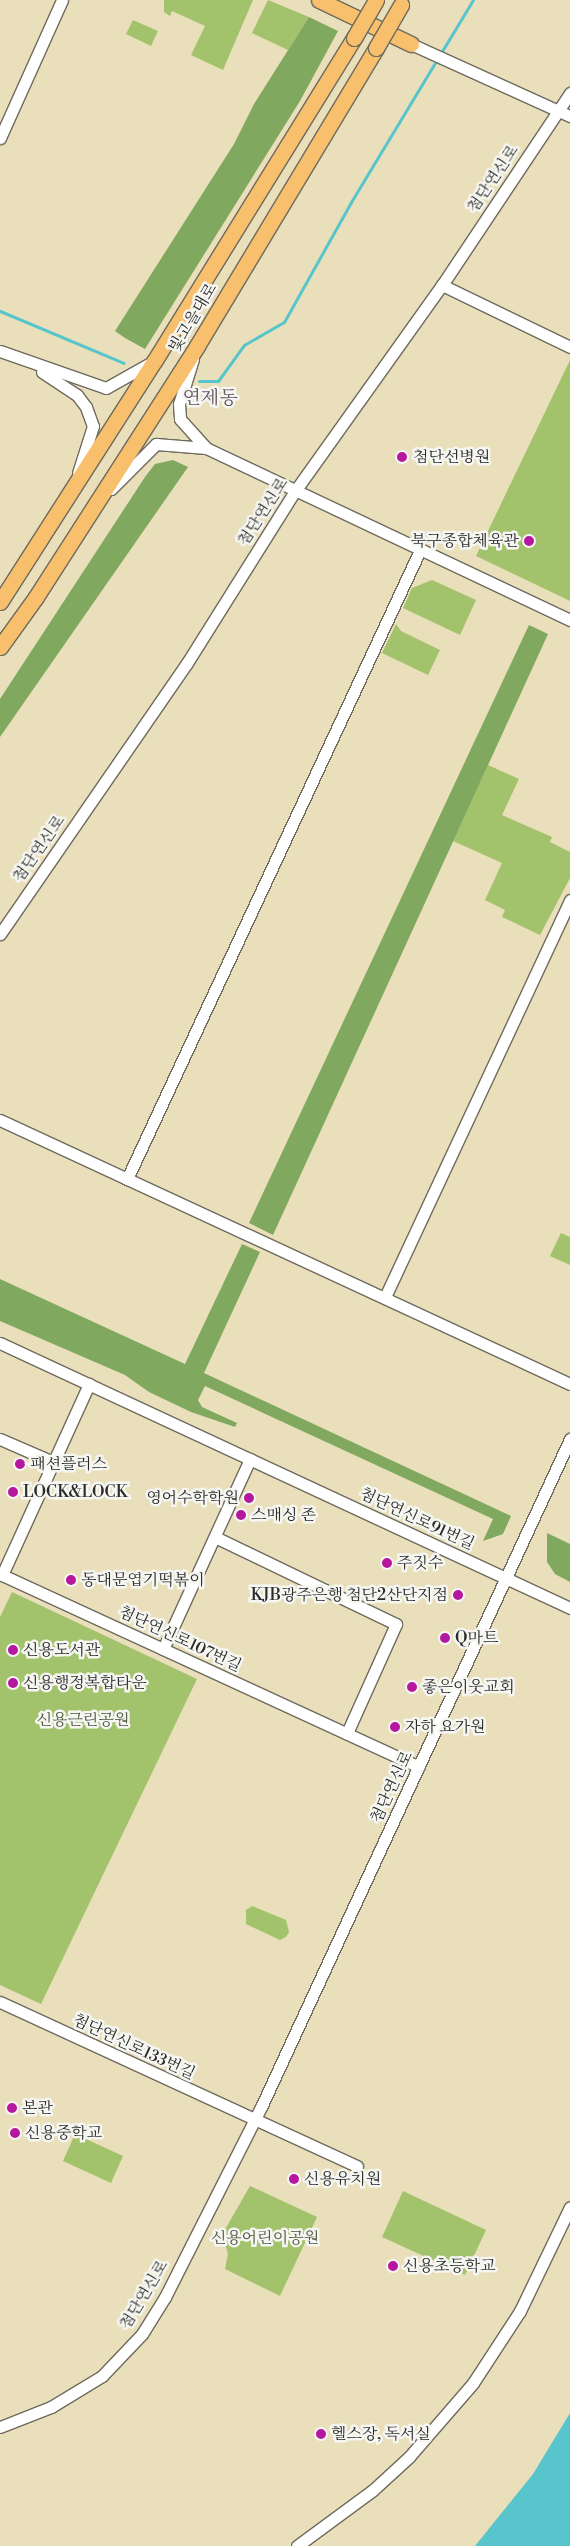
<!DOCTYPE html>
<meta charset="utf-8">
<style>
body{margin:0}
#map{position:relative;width:570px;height:2546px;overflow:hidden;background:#eadfbb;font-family:"Libre Bodoni","Noto Serif KR",serif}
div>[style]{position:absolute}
.green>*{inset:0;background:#a2c26b}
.forest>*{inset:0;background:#81a85f}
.water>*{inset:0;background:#58c5cd}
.stream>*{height:3px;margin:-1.5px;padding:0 1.5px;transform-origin:1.5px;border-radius:1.5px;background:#58c5cd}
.roads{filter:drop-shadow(1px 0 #6e6a5d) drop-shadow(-1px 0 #6e6a5d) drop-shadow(0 1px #6e6a5d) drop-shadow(0 -1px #6e6a5d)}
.minor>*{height:11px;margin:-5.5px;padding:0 5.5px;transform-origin:5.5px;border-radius:5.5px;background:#fff}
.major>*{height:15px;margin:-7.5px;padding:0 7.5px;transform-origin:7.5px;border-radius:7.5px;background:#f8bf6c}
.bridges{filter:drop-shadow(1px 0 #6e6a5d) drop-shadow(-1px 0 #6e6a5d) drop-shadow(0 1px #6e6a5d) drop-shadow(0 -1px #6e6a5d)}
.major-bridge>*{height:15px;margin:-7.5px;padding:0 7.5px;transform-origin:7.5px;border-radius:7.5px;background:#f8bf6c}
.dots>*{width:14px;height:14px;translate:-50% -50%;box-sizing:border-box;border:2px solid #f6f6f2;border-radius:50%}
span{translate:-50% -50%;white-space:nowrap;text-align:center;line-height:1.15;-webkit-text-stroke:5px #f6f6f2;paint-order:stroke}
.street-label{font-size:16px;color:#2b2b2b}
.poi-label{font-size:16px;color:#2b2b2b}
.left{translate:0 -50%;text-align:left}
.right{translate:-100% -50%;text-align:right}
.park-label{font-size:16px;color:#4f583e}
.quarter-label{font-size:19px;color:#645662}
</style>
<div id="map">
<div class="green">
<div style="clip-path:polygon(164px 0,253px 0,223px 70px,191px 55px,205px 26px,172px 11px,170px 16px,164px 12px)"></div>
<div style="clip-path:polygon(268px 0,309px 17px,288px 50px,252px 33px)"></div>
<div style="clip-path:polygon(133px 20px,158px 31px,151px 46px,126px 34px)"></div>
<div style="clip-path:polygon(570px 360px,570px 601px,476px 556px)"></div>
<div style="clip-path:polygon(432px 580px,476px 600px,460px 635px,403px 608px,412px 588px)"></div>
<div style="clip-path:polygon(396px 624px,401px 631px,440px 650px,428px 675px,382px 653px)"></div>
<div style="clip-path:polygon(488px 765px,519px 779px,502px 815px,552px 837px,550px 842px,570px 852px,570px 878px,540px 935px,502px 917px,505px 910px,485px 900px,502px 863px,453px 841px)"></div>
<div style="clip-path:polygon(561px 1233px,570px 1237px,570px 1265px,550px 1256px)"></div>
<div style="clip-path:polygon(12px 1592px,197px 1679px,41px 2004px,0 1985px,0 1617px)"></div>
<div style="clip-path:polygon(252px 1906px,286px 1920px,289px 1932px,286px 1937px,280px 1940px,246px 1924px,246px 1910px)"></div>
<div style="clip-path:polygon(75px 2134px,123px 2156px,111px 2183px,63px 2161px)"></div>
<div style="clip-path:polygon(250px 2186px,317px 2217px,280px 2296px,225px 2269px,228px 2254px,225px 2244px,219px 2240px)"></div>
<div style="clip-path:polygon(403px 2191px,486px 2230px,465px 2275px,382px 2237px)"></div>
</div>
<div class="forest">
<div style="clip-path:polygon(309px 17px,338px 31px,300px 101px,145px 349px,125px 338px,115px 331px,234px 144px,254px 104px)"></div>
<div style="clip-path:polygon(173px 460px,188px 467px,0 737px,0 699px,145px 477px,155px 464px)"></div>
<div style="clip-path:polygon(529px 625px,548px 634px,273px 1235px,249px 1223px)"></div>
<div style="clip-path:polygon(242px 1244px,260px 1252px,204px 1373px,511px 1516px,503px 1534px,483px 1541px,493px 1519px,205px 1386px,198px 1400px,202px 1407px,237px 1423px,235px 1427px,191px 1412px,149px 1392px,125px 1375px,0 1321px,0 1279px,185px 1364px)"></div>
<div style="clip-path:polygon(547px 1533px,570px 1544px,570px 1582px,555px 1574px,547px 1562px)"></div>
</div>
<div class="water">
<div style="clip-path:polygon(570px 2413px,570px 2546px,475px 2546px,533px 2474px)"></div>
</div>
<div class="stream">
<div style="left:0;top:311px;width:134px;rotate:22.8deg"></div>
<div style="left:199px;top:381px;width:19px"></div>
<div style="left:218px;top:381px;width:44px;rotate:-54.2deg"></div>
<div style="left:244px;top:345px;width:46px;rotate:-29.9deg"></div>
<div style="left:284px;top:322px;width:137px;rotate:-60.8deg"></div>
<div style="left:351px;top:202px;width:236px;rotate:-58.9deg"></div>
</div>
<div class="roads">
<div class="minor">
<div style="left:411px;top:44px;width:175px;rotate:24.4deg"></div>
<div style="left:0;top:138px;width:151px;rotate:-65.8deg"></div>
<div style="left:442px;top:285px;width:142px;rotate:25.8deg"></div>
<div style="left:0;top:351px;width:112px;rotate:19.2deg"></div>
<div style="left:106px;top:388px;width:55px;rotate:-29.4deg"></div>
<div style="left:193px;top:359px;width:47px;rotate:107.3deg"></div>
<div style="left:179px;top:404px;width:15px;rotate:86deg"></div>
<div style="left:180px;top:419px;width:39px;rotate:48deg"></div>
<div style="left:42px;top:372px;width:42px;rotate:33.3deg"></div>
<div style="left:77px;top:395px;width:15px;rotate:53deg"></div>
<div style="left:86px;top:407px;width:20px;rotate:70deg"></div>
<div style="left:93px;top:426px;width:49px;rotate:107.7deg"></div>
<div style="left:111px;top:489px;width:64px;rotate:-45deg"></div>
<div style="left:156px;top:444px;width:50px;rotate:4.6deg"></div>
<div style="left:206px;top:448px;width:403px;rotate:25.3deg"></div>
<div style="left:0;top:934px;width:329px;rotate:-55.4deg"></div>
<div style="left:187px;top:663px;width:203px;rotate:-57.9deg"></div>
<div style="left:295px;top:491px;width:253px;rotate:-54.5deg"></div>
<div style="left:442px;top:285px;width:231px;rotate:-56.3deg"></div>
<div style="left:0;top:1120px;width:628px;rotate:24.85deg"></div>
<div style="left:127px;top:1179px;width:694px;rotate:-65.02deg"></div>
<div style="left:385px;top:1297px;width:438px;rotate:-65deg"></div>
<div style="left:0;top:1343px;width:629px;rotate:24.93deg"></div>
<div style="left:0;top:1439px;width:58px;rotate:23.5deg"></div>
<div style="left:215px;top:1537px;width:201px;rotate:25.7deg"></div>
<div style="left:396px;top:1624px;width:120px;rotate:114.2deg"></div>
<div style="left:0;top:1574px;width:461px;rotate:24.7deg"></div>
<div style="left:2px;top:1575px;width:210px;rotate:-65.5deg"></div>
<div style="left:163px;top:1649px;width:209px;rotate:-65.4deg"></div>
<div style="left:0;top:2002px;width:393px;rotate:24.7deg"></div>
<div style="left:0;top:2427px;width:55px;rotate:-21.4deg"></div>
<div style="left:51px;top:2407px;width:60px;rotate:-31.3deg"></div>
<div style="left:102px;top:2376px;width:58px;rotate:-46.4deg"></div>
<div style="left:142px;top:2334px;width:44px;rotate:-58.1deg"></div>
<div style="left:165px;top:2297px;width:215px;rotate:-63.2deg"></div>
<div style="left:262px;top:2105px;width:734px;rotate:-65.18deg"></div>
<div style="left:297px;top:2546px;width:94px;rotate:-36.4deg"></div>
<div style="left:373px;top:2490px;width:49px;rotate:-42.5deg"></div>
<div style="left:409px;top:2457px;width:98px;rotate:-49.1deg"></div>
<div style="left:473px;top:2383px;width:86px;rotate:-56.9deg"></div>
<div style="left:520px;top:2311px;width:115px;rotate:-64.3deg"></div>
</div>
<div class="major">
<div style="left:319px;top:0;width:102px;rotate:25.6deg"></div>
<div style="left:0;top:602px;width:287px;rotate:-57.4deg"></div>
<div style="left:155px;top:360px;width:379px;rotate:-58.3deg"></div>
<div style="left:0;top:647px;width:62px;rotate:-54.2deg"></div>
<div style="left:36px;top:597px;width:298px;rotate:-57.3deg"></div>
<div style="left:197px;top:346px;width:348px;rotate:-59deg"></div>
</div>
</div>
<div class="bridges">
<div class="major-bridge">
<div style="left:354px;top:38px;width:44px;rotate:-59.9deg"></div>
<div style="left:376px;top:48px;width:50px;rotate:-59.8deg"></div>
</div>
</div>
<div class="dots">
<div style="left:402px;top:457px;background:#b5179e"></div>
<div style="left:529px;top:541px;background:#b5179e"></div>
<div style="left:20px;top:1464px;background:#b5179e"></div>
<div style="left:13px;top:1492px;background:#b5179e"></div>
<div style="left:249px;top:1498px;background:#b5179e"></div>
<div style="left:241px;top:1515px;background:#b5179e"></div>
<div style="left:387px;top:1563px;background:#b5179e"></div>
<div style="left:71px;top:1580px;background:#b5179e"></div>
<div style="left:458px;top:1595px;background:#b5179e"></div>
<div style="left:445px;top:1638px;background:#b5179e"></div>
<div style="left:13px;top:1650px;background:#b5179e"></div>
<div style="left:13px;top:1683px;background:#b5179e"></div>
<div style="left:412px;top:1687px;background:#b5179e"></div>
<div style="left:395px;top:1727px;background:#b5179e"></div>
<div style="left:12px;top:2108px;background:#b5179e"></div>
<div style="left:15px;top:2133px;background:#b5179e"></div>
<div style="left:294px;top:2179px;background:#b5179e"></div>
<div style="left:393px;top:2266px;background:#b5179e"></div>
<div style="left:321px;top:2434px;background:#b5179e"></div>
</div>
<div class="street-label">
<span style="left:493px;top:179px;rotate:-56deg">첨단연신로</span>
<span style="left:193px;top:318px;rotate:-59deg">빛고을대로</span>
<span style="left:263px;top:512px;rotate:-57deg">첨단연신로</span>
<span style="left:39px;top:849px;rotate:-55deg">첨단연신로</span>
<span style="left:417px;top:1519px;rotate:25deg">첨단연신로91번길</span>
<span style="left:180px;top:1639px;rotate:25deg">첨단연신로107번길</span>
<span style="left:392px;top:1787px;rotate:-65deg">첨단연신로</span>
<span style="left:134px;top:2047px;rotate:25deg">첨단연신로133번길</span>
<span style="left:144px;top:2295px;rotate:-59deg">첨단연신로</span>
</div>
<div class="poi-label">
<span class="left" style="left:413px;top:457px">첨단선병원</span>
<span class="right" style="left:519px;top:541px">북구종합체육관</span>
<span class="left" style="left:30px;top:1464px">패션플러스</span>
<span class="left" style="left:23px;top:1492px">LOCK&amp;LOCK</span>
<span class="right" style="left:239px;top:1498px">영어수학학원</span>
<span class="left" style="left:251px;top:1515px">스매싱 존</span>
<span class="left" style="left:397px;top:1563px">주짓수</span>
<span class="left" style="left:81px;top:1580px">동대문엽기떡볶이</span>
<span class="right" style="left:448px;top:1595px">KJB광주은행 첨단2산단지점</span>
<span class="left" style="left:455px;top:1638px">Q마트</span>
<span class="left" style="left:23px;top:1650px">신용도서관</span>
<span class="left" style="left:23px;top:1683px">신용행정복합타운</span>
<span class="left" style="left:422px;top:1687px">좋은이웃교회</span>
<span class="left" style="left:405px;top:1727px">자하 요가원</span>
<span class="left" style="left:22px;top:2108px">본관</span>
<span class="left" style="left:25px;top:2133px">신용중학교</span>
<span class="left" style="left:304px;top:2179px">신용유치원</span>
<span class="left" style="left:403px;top:2266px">신용초등학교</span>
<span class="left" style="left:331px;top:2434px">헬스장, 독서실</span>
</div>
<div class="park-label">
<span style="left:83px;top:1720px">신용근린공원</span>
<span style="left:265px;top:2238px">신용어린이공원</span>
</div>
<div class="quarter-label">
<span style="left:210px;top:399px">연제동</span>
</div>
</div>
